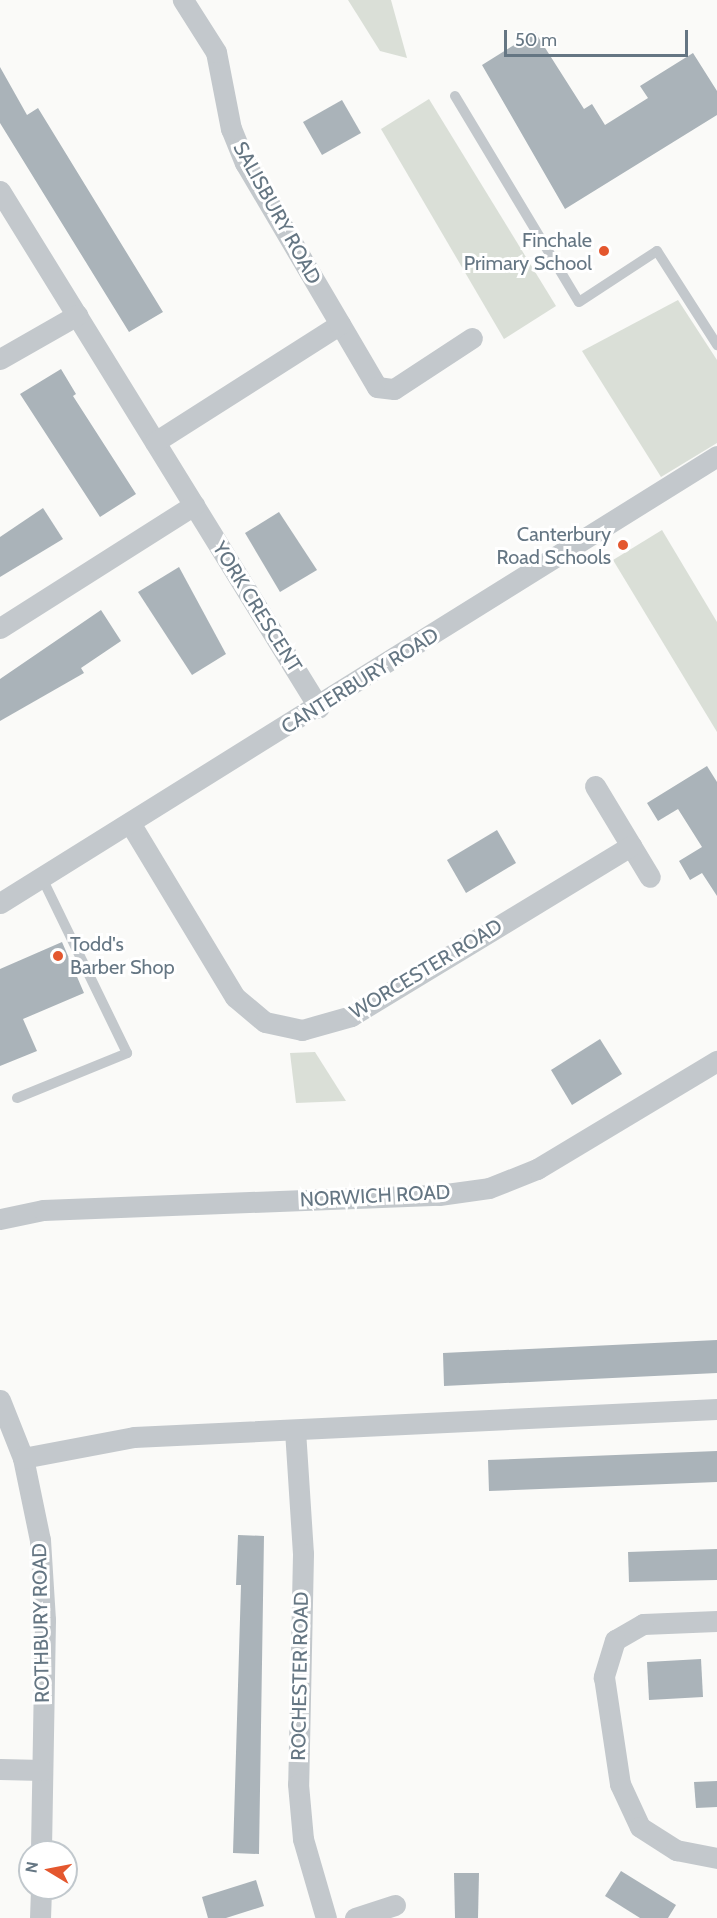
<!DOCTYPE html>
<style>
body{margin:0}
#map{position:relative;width:717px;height:1918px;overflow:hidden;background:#fafaf8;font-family:Cabin,sans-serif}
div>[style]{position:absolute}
.green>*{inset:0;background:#dadfd7}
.building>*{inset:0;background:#aab3b9}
.service>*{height:10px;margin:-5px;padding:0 5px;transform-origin:5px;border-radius:5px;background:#c3c8cc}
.minor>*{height:21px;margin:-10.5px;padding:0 10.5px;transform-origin:10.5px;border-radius:10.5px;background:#c3c8cc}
.dots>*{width:16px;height:16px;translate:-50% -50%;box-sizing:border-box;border:3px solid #fff;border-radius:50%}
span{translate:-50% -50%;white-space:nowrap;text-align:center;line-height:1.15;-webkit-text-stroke:6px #fff;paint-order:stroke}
.street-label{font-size:20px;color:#657683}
.poi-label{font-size:20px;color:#657683}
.right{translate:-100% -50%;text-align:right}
.left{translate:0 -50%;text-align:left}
.north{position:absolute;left:18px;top:1840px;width:60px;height:60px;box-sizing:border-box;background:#fff;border:2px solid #c1c8cd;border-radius:50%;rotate:280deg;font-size:16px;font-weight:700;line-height:24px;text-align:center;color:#657683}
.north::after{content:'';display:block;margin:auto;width:21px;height:27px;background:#e4572e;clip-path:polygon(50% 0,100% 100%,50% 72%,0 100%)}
.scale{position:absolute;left:504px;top:30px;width:184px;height:27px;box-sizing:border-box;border:3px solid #657683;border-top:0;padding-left:8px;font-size:18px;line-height:21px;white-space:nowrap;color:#657683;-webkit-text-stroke:4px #fff;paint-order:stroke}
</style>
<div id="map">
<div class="green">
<div style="clip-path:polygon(348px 0,391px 0,407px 58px,380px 51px)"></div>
<div style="clip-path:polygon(429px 99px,556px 306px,504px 339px,381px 129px)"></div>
<div style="clip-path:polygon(678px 300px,717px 360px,717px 443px,661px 477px,582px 351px)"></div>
<div style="clip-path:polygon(662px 530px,717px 622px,717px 732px,613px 560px)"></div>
<div style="clip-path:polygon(315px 1052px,346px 1101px,296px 1103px,290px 1053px)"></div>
</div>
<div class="building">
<div style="clip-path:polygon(535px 32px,584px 109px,592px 104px,605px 125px,648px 98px,640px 86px,693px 53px,717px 91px,717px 115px,565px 209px,482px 65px)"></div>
<div style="clip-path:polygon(0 67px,27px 115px,38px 108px,163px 312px,129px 332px,0 123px)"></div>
<div style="clip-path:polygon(342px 100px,361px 133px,322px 155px,303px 122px)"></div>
<div style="clip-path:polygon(61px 369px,76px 394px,73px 396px,136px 494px,100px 517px,20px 394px)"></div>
<div style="clip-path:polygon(43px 508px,63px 539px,0 577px,0 537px)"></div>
<div style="clip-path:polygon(279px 512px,317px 570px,280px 592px,245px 533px)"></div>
<div style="clip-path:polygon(179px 567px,226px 654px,192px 675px,138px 592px)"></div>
<div style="clip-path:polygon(101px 610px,121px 641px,81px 668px,84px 673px,0 721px,0 679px)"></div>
<div style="clip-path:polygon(707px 766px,717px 782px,717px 896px,702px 873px,690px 880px,679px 861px,702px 847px,678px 809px,658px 821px,647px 803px)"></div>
<div style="clip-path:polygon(497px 830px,516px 863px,466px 893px,447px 860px)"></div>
<div style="clip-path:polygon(62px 942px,84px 993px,23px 1019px,37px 1051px,0 1066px,0 969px)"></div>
<div style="clip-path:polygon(600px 1039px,622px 1074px,572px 1105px,551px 1070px)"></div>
<div style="clip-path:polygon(717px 1340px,717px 1373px,444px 1386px,443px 1353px)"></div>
<div style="clip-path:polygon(717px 1451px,717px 1482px,489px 1491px,488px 1460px)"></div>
<div style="clip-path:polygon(238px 1535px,264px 1536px,259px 1854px,233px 1853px,241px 1585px,236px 1585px)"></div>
<div style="clip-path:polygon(717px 1549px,717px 1580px,629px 1582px,628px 1552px)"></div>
<div style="clip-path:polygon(701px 1659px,703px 1697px,649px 1700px,647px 1662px)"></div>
<div style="clip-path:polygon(717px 1781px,717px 1807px,696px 1808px,694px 1782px)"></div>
<div style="clip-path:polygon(621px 1871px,676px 1905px,668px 1918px,640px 1918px,605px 1896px)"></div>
<div style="clip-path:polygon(454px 1873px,479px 1873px,478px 1918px,455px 1918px)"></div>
<div style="clip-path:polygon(256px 1880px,264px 1906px,226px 1918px,208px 1918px,202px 1897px)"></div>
</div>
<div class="service">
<div style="left:455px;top:96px;width:240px;rotate:59deg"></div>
<div style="left:579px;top:302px;width:93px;rotate:-33.2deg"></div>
<div style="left:657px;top:251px;width:112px;rotate:57.4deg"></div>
<div style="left:17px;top:1098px;width:119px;rotate:-22.2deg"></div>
<div style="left:127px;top:1053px;width:195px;rotate:-115.9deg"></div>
</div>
<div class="minor">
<div style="left:0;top:191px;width:607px;rotate:58.32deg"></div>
<div style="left:340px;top:324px;width:73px;rotate:59.6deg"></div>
<div style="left:377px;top:387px;width:17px;rotate:7deg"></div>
<div style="left:394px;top:389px;width:93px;rotate:-33.2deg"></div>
<div style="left:0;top:359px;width:89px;rotate:-29.7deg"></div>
<div style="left:155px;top:442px;width:219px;rotate:-32.5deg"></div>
<div style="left:340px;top:324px;width:187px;rotate:-120.5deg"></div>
<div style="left:245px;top:163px;width:37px;rotate:-112deg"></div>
<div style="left:231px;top:129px;width:78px;rotate:-101deg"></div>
<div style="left:216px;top:52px;width:62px;rotate:-122.4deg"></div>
<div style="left:0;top:628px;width:230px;rotate:-32.4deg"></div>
<div style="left:595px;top:786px;width:106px;rotate:58.9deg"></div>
<div style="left:130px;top:823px;width:203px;rotate:58.9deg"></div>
<div style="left:235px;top:997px;width:39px;rotate:40deg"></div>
<div style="left:265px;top:1022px;width:38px;rotate:12deg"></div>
<div style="left:302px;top:1030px;width:51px;rotate:-15.9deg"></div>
<div style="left:351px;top:1016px;width:328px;rotate:-31.3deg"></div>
<div style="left:0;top:903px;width:845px;rotate:-31.94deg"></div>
<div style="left:0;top:1219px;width:44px;rotate:-11.8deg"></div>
<div style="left:43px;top:1210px;width:396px;rotate:-2.2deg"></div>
<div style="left:439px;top:1195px;width:50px;rotate:-8deg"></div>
<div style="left:489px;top:1188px;width:52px;rotate:-21.6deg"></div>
<div style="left:537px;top:1169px;width:210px;rotate:-31deg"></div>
<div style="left:0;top:1400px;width:62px;rotate:68.4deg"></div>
<div style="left:23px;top:1458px;width:84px;rotate:78.3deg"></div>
<div style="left:40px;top:1540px;width:80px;rotate:86.4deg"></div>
<div style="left:45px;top:1620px;width:232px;rotate:91deg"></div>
<div style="left:295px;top:1430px;width:124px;rotate:86.3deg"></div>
<div style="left:303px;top:1554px;width:230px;rotate:91.2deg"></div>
<div style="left:298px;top:1784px;width:55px;rotate:84.8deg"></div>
<div style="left:303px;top:1839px;width:82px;rotate:73.8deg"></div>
<div style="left:23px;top:1458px;width:113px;rotate:-10.7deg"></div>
<div style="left:134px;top:1437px;width:584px;rotate:-2.75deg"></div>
<div style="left:717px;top:1621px;width:74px;rotate:177.7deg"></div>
<div style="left:643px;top:1624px;width:32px;rotate:150deg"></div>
<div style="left:615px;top:1640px;width:39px;rotate:107deg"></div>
<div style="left:604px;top:1677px;width:108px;rotate:81.5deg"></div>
<div style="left:620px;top:1784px;width:47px;rotate:65.1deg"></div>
<div style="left:640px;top:1827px;width:43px;rotate:32.6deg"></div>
<div style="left:676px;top:1850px;width:42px;rotate:11deg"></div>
<div style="left:0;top:1769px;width:42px;rotate:1.4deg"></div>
<div style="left:40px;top:1918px;width:30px;rotate:-88deg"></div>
<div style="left:355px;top:1918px;width:42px;rotate:-18deg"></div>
</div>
<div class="dots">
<div style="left:604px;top:251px;background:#e4572e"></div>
<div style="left:623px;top:545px;background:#e4572e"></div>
<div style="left:58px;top:956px;background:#e4572e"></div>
</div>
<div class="street-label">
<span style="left:277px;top:213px;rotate:61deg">SALISBURY ROAD</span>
<span style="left:257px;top:607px;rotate:58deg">YORK CRESCENT</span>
<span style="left:360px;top:681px;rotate:-32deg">CANTERBURY ROAD</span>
<span style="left:426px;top:969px;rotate:-31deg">WORCESTER ROAD</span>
<span style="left:375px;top:1196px;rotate:-3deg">NORWICH ROAD</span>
<span style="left:41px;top:1623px;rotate:-91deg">ROTHBURY ROAD</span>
<span style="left:300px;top:1676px;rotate:-89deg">ROCHESTER ROAD</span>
</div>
<div class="poi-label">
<span class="right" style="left:592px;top:252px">Finchale<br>Primary School</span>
<span class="right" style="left:611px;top:546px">Canterbury<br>Road Schools</span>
<span class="left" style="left:70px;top:956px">Todd's<br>Barber Shop</span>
</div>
<div class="north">N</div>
<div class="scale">50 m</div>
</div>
